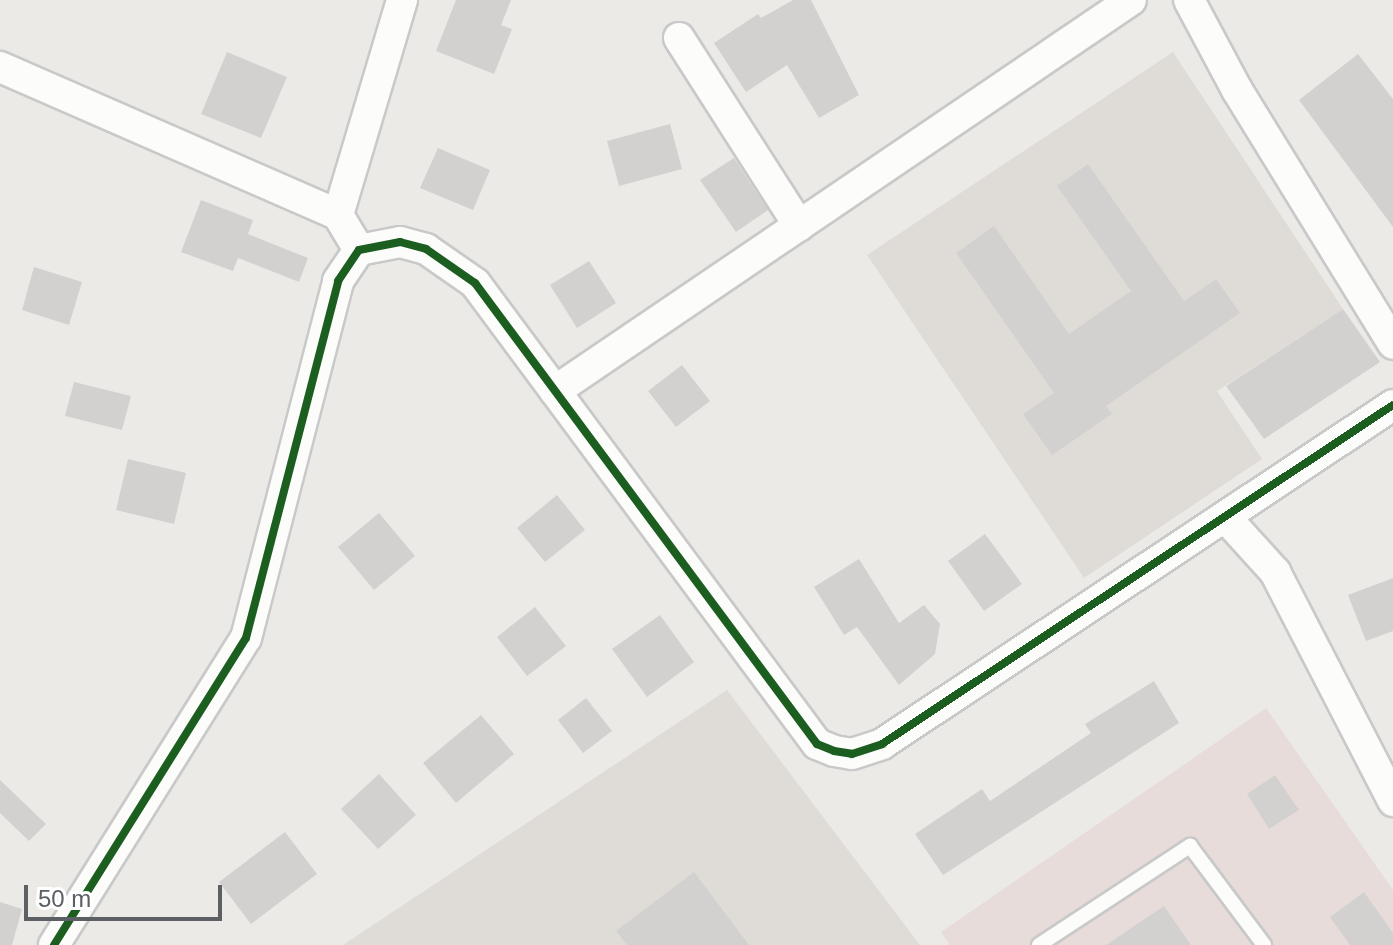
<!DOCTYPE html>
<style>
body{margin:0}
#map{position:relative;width:1393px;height:945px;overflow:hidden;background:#eceae7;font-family:Helvetica,sans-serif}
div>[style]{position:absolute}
.education>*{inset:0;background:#dfdcd7}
.medical>*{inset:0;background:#e7dcda}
.building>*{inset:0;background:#d3d1d0}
.roads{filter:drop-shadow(2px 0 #c8c9c8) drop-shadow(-2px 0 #c8c9c8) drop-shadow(0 2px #c8c9c8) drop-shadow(0 -2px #c8c9c8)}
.lane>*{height:14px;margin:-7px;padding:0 7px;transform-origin:7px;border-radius:7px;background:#fcfcfb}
.street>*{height:30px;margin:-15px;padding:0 15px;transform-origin:15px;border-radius:15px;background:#fcfcfb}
.cycleway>*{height:8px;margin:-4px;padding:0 4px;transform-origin:4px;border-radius:4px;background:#1b5e20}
span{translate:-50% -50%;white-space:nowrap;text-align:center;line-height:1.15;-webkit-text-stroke:8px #fff;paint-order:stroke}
.scale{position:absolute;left:24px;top:885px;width:198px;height:36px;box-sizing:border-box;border:4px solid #5c6064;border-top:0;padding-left:10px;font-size:24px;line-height:28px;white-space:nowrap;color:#5c6064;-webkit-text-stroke:6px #fff;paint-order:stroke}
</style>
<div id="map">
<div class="education">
<div style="clip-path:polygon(1173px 52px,1343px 309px,1217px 391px,1262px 459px,1084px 578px,867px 255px)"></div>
<div style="clip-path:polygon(727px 690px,920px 945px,343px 945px)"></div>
</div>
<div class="medical">
<div style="clip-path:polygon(1266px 708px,1393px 890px,1393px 945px,950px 945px,941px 932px)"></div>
</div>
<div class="building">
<div style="clip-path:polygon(456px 0,511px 0,501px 25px,512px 29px,494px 74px,436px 51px)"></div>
<div style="clip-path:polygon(793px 0,811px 0,859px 95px,819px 118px,787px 65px,746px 92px,714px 43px,758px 14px,761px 18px)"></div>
<div style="clip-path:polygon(227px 52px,287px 77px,261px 138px,201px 114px)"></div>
<div style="clip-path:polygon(1358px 54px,1393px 99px,1393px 227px,1299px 100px)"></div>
<div style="clip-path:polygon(670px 124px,682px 169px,619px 186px,607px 141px)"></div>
<div style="clip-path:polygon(438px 148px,490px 170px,473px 210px,420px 188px)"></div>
<div style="clip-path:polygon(734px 158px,768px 210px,736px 232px,700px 180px)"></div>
<div style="clip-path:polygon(1088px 164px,1184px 301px,1216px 279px,1240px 313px,1106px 406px,1112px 414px,1052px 455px,1023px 414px,1054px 393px,956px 253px,994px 226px,1069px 334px,1131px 291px,1057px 186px)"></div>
<div style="clip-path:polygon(201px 200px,253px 220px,248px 234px,308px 258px,299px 282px,238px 258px,233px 271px,181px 252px)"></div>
<div style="clip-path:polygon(589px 261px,616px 303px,577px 328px,550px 285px)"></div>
<div style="clip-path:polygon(34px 267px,82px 282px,69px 325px,22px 310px)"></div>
<div style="clip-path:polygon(1343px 309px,1380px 362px,1264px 439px,1226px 386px)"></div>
<div style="clip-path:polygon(682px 365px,710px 401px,676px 427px,648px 391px)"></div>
<div style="clip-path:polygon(74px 382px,131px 396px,122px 430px,65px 416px)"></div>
<div style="clip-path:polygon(128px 459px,186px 473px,174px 524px,116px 510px)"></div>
<div style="clip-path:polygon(557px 495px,585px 530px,545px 562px,517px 528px)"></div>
<div style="clip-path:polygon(379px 513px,415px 556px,374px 590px,338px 547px)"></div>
<div style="clip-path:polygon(985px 534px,1022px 584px,984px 611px,948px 561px)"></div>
<div style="clip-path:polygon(859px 559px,899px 623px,924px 605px,940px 624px,935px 654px,899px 685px,857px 627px,844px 635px,814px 587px)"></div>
<div style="clip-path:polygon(1393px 578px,1393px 631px,1366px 641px,1348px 595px)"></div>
<div style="clip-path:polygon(535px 607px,566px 646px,527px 676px,497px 637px)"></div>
<div style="clip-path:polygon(660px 615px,694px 662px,647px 697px,612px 649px)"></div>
<div style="clip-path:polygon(1154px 681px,1179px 723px,943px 875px,915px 834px,982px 789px,990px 801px,1091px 733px,1085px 724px)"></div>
<div style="clip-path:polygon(586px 698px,612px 731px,583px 753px,558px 720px)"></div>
<div style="clip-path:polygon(481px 715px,514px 754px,456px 803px,423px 763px)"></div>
<div style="clip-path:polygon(379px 774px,416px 815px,378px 849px,341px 809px)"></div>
<div style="clip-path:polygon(1275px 775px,1299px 810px,1269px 829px,1247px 794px)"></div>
<div style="clip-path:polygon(0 780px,46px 824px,29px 841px,0 813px)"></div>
<div style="clip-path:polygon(285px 832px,317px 874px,251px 924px,219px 882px)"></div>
<div style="clip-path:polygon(694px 872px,749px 945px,627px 945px,616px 931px)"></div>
<div style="clip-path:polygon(1364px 892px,1393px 933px,1393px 945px,1350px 945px,1330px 917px)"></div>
<div style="clip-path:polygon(0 902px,22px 909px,12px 945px,0 945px)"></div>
<div style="clip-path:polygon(1164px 906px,1191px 945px,1106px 945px)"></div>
</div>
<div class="roads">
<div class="lane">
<div style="left:1039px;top:945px;width:181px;rotate:-33.3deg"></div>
<div style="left:1190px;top:846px;width:124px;rotate:53.2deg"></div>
</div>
<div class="street">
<div style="left:1189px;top:0;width:102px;rotate:61.9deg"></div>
<div style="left:1237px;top:90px;width:298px;rotate:58.4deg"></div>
<div style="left:679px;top:38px;width:223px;rotate:57.4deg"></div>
<div style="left:0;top:67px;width:369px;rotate:23.6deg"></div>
<div style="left:338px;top:215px;width:41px;rotate:59deg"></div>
<div style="left:338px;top:215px;width:224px;rotate:-73.4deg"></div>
<div style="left:555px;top:391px;width:696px;rotate:-34.17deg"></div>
<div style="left:1227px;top:519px;width:72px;rotate:47.8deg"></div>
<div style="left:1275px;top:572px;width:258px;rotate:62.7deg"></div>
<div style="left:54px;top:945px;width:362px;rotate:-58deg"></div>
<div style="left:246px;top:638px;width:369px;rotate:-75.5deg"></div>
<div style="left:338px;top:281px;width:37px;rotate:-56deg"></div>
<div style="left:359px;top:250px;width:42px;rotate:-11deg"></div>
<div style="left:400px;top:242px;width:27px;rotate:15deg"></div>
<div style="left:426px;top:249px;width:60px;rotate:34.8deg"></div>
<div style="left:475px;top:283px;width:574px;rotate:53.43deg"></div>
<div style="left:817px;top:744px;width:18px;rotate:22deg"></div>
<div style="left:834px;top:751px;width:18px;rotate:9deg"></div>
<div style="left:852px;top:754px;width:32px;rotate:-18deg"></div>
<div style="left:882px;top:744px;width:613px;rotate:-33.56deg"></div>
</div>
</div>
<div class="cycleway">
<div style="left:54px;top:945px;width:362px;rotate:-58deg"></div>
<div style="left:246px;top:638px;width:369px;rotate:-75.5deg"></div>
<div style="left:338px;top:281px;width:37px;rotate:-56deg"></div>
<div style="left:359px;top:250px;width:42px;rotate:-11deg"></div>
<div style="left:400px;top:242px;width:27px;rotate:15deg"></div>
<div style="left:426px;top:249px;width:60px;rotate:34.8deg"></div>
<div style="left:475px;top:283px;width:574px;rotate:53.43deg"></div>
<div style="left:817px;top:744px;width:18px;rotate:22deg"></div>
<div style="left:834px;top:751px;width:18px;rotate:9deg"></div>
<div style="left:852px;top:754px;width:32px;rotate:-18deg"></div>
<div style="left:882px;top:744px;width:613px;rotate:-33.56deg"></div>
</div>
<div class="scale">50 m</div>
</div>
